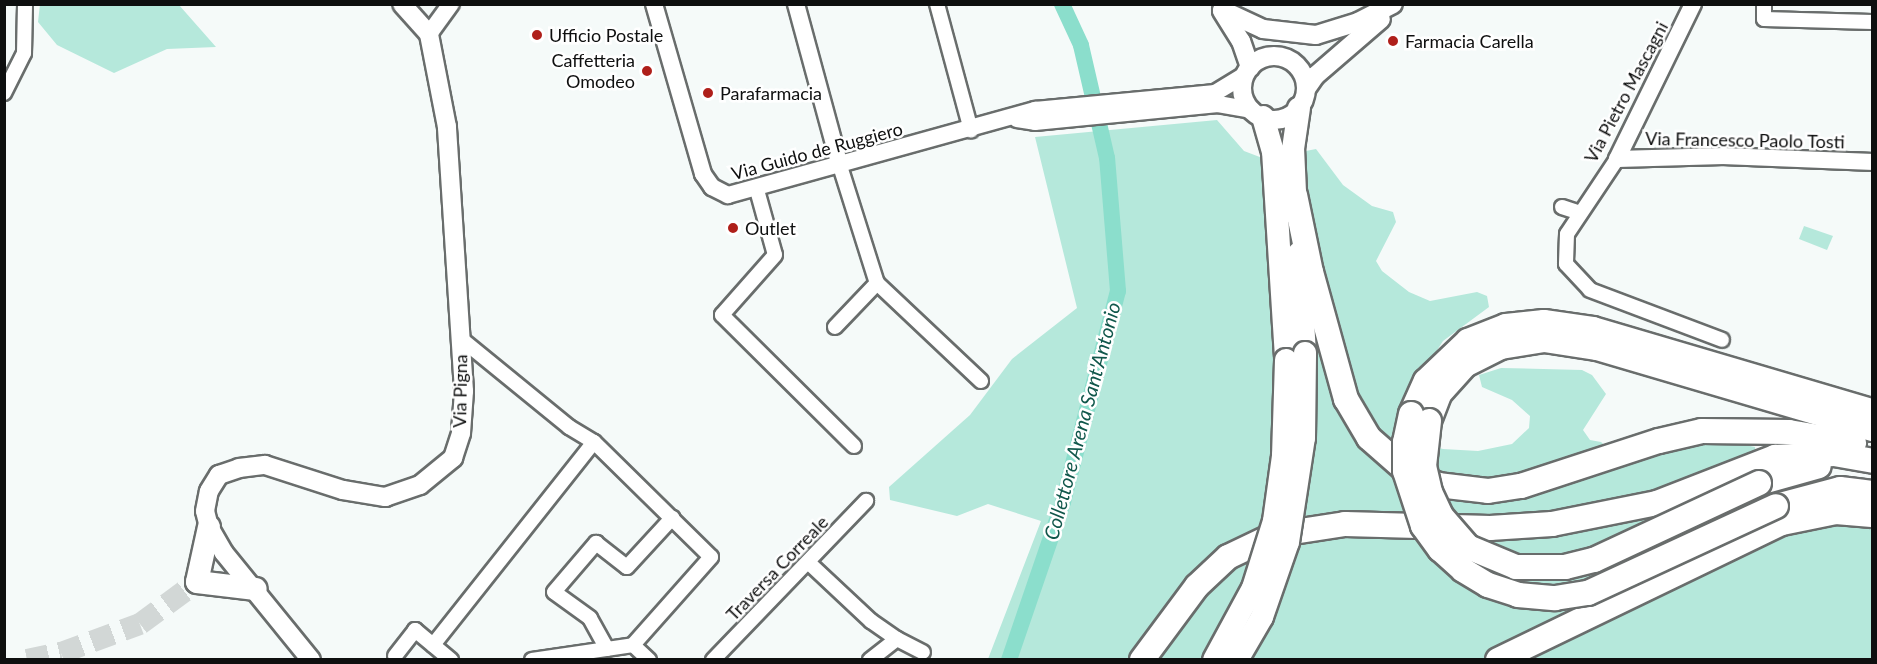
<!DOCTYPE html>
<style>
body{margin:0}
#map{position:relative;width:1877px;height:664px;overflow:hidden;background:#f5faf9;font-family:Lato,sans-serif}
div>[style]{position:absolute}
.green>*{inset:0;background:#b5e8db}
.canal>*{height:16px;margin:-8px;padding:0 8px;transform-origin:8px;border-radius:8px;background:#8bdecc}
.trunk-tunnel>*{height:22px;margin-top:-11px;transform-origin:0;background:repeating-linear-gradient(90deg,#d2d7d6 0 22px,transparent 0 33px)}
.roads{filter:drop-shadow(2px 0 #696d6c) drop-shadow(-2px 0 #696d6c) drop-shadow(0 2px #696d6c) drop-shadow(0 -2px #696d6c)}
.minor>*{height:14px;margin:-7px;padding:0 7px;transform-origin:7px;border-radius:7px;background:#fff}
.tertiary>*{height:16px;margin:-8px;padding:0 8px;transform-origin:8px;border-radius:8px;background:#fff}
.secondary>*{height:18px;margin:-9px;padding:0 9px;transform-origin:9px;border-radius:9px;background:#fff}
.secondary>.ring{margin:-9px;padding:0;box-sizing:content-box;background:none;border:18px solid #fff;border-radius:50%}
.trunk>*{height:22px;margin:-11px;padding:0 11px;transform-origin:11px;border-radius:11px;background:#fff}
.motorway>*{height:24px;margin:-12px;padding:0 12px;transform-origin:12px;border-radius:12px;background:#fff}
.bridges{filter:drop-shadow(2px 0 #696d6c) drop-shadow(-2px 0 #696d6c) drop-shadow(0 2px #696d6c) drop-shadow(0 -2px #696d6c)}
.trunk-bridge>*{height:22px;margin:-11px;padding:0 11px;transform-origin:11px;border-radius:11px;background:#fff}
.motorway-bridge>*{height:24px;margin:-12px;padding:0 12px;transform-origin:12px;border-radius:12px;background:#fff}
.dots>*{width:16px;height:16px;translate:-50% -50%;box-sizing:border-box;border:3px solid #fff;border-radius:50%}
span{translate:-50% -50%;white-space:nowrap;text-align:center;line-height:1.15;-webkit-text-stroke:5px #fff;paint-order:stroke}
.poi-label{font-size:18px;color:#0e0f0f}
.left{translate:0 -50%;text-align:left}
.right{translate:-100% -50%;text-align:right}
.street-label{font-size:18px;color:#0e0f0f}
.water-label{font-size:20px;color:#10574b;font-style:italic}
.frame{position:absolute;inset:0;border:6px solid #0e0f0f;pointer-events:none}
</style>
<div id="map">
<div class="green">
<div style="clip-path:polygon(40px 4px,179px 5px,216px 47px,167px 49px,114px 73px,57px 45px,38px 22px)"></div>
<div style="clip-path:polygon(1217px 120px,1244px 151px,1265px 159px,1316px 149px,1343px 185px,1372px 206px,1393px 212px,1396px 222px,1376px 261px,1382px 271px,1409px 292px,1430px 301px,1477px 292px,1487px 296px,1489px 307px,1443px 341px,1403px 403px,1397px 436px,1443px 449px,1478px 451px,1512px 444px,1529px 428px,1530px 416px,1512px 400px,1482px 387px,1479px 375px,1501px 368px,1582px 370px,1592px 375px,1606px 394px,1583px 430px,1590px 440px,1601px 442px,1625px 463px,1685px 445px,1736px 443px,1755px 447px,1768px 543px,1793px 530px,1819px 525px,1860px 524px,1872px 528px,1872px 659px,988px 659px,1041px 521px,988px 504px,957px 516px,890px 500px,889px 487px,970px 415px,1012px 359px,1077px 308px,1035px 137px)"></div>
<div style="clip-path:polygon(1804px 226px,1833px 236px,1827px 250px,1799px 239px)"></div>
</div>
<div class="canal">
<div style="left:1009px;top:660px;width:167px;rotate:-71.1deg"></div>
<div style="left:1063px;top:502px;width:218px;rotate:-75.4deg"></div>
<div style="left:1118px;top:291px;width:133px;rotate:-94.7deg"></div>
<div style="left:1107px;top:158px;width:116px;rotate:-103deg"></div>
<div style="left:1081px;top:45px;width:45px;rotate:-114.9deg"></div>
</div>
<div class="trunk-tunnel">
<div style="left:27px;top:660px;width:35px;rotate:-12deg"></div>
<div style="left:61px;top:653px;width:84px;rotate:-20.2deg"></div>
<div style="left:140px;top:624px;width:71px;rotate:-36.4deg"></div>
</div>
<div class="roads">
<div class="minor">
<div style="left:937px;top:4px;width:131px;rotate:74.9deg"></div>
<div style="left:1764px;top:4px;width:15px;rotate:90deg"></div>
<div style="left:1764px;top:19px;width:108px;rotate:1.6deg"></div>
<div style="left:4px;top:93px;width:45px;rotate:-63.4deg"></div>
<div style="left:24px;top:53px;width:49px;rotate:-88.8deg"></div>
<div style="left:1617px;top:159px;width:90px;rotate:123.7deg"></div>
<div style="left:1567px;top:234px;width:30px;rotate:92deg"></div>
<div style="left:1566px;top:264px;width:35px;rotate:47deg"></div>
<div style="left:1590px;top:290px;width:141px;rotate:20.7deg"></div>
<div style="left:840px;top:166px;width:123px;rotate:72.5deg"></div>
<div style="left:877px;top:283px;width:143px;rotate:43.3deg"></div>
<div style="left:757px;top:190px;width:67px;rotate:74.5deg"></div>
<div style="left:775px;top:255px;width:80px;rotate:131.5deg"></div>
<div style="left:722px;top:315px;width:186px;rotate:44.8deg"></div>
<div style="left:1562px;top:207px;width:19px;rotate:18deg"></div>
<div style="left:835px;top:327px;width:61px;rotate:-46.3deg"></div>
<div style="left:460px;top:338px;width:141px;rotate:39.2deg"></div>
<div style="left:569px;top:427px;width:29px;rotate:31deg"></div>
<div style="left:594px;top:442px;width:164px;rotate:44.5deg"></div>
<div style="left:711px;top:557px;width:118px;rotate:131.6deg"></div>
<div style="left:809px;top:563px;width:85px;rotate:43.1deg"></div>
<div style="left:871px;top:621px;width:32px;rotate:35deg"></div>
<div style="left:433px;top:645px;width:259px;rotate:-51.6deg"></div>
<div style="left:607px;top:649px;width:35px;rotate:-119deg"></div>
<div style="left:590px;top:618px;width:44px;rotate:-144.2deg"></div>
<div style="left:554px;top:592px;width:65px;rotate:-49.4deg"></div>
<div style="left:596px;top:543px;width:39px;rotate:38deg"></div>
<div style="left:627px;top:567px;width:67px;rotate:-47.4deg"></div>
<div style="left:395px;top:656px;width:33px;rotate:-52deg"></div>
<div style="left:415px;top:630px;width:47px;rotate:39.8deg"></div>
<div style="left:532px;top:660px;width:102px;rotate:-8.4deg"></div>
<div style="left:633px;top:645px;width:22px;rotate:43deg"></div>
<div style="left:713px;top:660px;width:221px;rotate:-46.1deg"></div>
<div style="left:870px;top:660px;width:34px;rotate:-38deg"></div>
<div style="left:897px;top:639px;width:29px;rotate:27deg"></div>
</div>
<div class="tertiary">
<div style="left:654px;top:4px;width:177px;rotate:73.9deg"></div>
<div style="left:703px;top:174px;width:16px;rotate:55deg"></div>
<div style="left:712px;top:187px;width:18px;rotate:27deg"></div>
<div style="left:728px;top:195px;width:319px;rotate:-15.5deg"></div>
<div style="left:1035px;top:110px;width:181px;rotate:-5.4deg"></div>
<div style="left:1215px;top:93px;width:35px;rotate:-31deg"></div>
<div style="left:796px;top:4px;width:168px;rotate:74.8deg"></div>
<div style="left:1693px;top:4px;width:173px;rotate:116.1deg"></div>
<div style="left:1617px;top:159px;width:107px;rotate:-1.6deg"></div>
<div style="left:1724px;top:156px;width:148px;rotate:2.3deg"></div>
<div style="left:429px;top:34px;width:37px;rotate:-54deg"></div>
<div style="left:1017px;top:119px;width:18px;rotate:9deg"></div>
<div style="left:1035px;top:122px;width:184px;rotate:-5.6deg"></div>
<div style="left:1218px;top:104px;width:35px;rotate:10deg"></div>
</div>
<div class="secondary">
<div style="left:1222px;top:10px;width:45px;rotate:24.9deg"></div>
<div style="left:1263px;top:29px;width:53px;rotate:6.5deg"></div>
<div style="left:1316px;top:35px;width:44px;rotate:-17.2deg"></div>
<div style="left:1358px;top:22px;width:39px;rotate:-27deg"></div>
<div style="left:1222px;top:11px;width:36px;rotate:58deg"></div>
<div style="left:1241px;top:41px;width:28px;rotate:71deg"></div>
<div class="ring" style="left:1242px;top:56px;width:46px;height:46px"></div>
<div style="left:1306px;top:89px;width:16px;rotate:-55deg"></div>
<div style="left:1315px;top:76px;width:87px;rotate:-40.8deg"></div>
<div style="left:311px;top:660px;width:138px;rotate:-129.1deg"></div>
<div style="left:224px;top:553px;width:30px;rotate:-120deg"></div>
<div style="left:209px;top:527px;width:16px;rotate:-104deg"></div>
<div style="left:205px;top:511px;width:20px;rotate:-79deg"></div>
<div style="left:209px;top:491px;width:19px;rotate:-58deg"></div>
<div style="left:219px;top:475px;width:21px;rotate:-19deg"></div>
<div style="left:239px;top:468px;width:26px;rotate:-7deg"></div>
<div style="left:265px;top:465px;width:82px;rotate:17.8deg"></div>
<div style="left:343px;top:490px;width:43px;rotate:9.5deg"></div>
<div style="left:385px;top:497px;width:37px;rotate:-19deg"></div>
<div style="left:420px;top:485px;width:43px;rotate:-39.3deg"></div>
<div style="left:453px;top:458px;width:26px;rotate:-72deg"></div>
<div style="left:461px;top:433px;width:42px;rotate:-85.9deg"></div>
<div style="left:464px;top:391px;width:265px;rotate:-93.7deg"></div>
<div style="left:447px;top:127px;width:95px;rotate:-101deg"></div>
<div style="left:429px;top:34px;width:40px;rotate:-132deg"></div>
</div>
<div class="trunk">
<div style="left:1263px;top:117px;width:35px;rotate:74deg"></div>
<div style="left:1273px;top:151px;width:209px;rotate:86.4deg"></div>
<div style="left:1296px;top:214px;width:65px;rotate:-92.6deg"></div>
<div style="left:1293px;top:149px;width:41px;rotate:-81.7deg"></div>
<div style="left:1299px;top:253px;width:100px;rotate:86.6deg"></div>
<div style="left:209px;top:527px;width:56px;rotate:102.3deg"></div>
<div style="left:197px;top:582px;width:59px;rotate:6.8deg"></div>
</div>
<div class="motorway">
<div style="left:1295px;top:195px;width:79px;rotate:78.3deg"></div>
<div style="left:1311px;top:272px;width:132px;rotate:74.6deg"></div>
<div style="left:1346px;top:399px;width:45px;rotate:59.5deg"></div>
<div style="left:1369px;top:438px;width:53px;rotate:41.2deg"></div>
<div style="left:1409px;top:473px;width:31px;rotate:22deg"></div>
<div style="left:1438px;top:485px;width:50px;rotate:6.8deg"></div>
<div style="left:1488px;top:491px;width:33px;rotate:-9deg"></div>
<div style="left:1521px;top:486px;width:145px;rotate:-18.1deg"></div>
<div style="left:1659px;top:441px;width:44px;rotate:-13.1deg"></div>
<div style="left:1702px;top:431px;width:87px;rotate:0.7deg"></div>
<div style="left:1789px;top:432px;width:66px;rotate:9.6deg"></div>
<div style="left:1411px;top:414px;width:36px;rotate:-66deg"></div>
<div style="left:1426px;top:381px;width:58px;rotate:-43.6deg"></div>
<div style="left:1468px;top:341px;width:41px;rotate:-21.5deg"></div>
<div style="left:1506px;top:326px;width:38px;rotate:-6deg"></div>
<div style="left:1544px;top:322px;width:49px;rotate:8.1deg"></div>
<div style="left:1593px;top:329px;width:291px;rotate:16.4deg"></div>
<div style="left:1429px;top:421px;width:30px;rotate:-69deg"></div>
<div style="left:1440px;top:393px;width:38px;rotate:-48deg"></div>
<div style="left:1465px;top:365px;width:40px;rotate:-26.6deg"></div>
<div style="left:1501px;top:347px;width:44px;rotate:-9.2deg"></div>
<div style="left:1544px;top:340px;width:54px;rotate:8.6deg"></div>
<div style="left:1597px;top:348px;width:287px;rotate:16.4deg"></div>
<div style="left:1759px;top:483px;width:62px;rotate:-15.8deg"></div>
<div style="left:1776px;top:506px;width:66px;rotate:-14.9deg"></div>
<div style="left:1840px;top:489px;width:32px;rotate:7deg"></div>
<div style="left:1142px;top:660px;width:92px;rotate:-53.4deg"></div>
<div style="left:1197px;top:586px;width:42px;rotate:-43.1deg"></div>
<div style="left:1228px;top:557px;width:51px;rotate:-25.6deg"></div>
<div style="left:1274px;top:535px;width:72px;rotate:-8.8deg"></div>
<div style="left:1345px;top:524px;width:145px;rotate:1.6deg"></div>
<div style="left:1490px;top:528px;width:62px;rotate:-3.7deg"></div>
<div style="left:1552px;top:524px;width:107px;rotate:-11.3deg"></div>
<div style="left:1657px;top:503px;width:127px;rotate:-21.3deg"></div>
<div style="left:1775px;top:457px;width:59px;rotate:-2.9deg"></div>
<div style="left:1834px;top:454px;width:39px;rotate:10deg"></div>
<div style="left:1498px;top:660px;width:315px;rotate:-25.8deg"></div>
<div style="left:1782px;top:523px;width:55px;rotate:-11.5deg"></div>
<div style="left:1836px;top:512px;width:36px;rotate:5deg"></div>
</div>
</div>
<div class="bridges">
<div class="trunk-bridge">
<div style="left:1214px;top:660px;width:82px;rotate:-61.6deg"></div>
<div style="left:1253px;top:588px;width:70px;rotate:-72.6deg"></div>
<div style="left:1274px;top:521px;width:66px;rotate:-82.1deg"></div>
<div style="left:1283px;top:456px;width:96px;rotate:-88.2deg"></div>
<div style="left:1237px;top:660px;width:50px;rotate:-59.8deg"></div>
<div style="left:1262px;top:617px;width:79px;rotate:-70.9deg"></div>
<div style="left:1288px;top:542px;width:105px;rotate:-81.3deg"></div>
<div style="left:1304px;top:438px;width:85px;rotate:-89.3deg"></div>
</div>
<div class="motorway-bridge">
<div style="left:1411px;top:414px;width:29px;rotate:102deg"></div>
<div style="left:1405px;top:442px;width:29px;rotate:90deg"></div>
<div style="left:1405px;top:471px;width:58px;rotate:71.9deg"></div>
<div style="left:1423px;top:526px;width:29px;rotate:54deg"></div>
<div style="left:1440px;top:549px;width:31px;rotate:42deg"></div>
<div style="left:1463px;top:570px;width:29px;rotate:31deg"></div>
<div style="left:1488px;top:585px;width:32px;rotate:18deg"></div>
<div style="left:1518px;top:595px;width:37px;rotate:5deg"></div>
<div style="left:1555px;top:598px;width:33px;rotate:-9deg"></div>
<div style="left:1588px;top:593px;width:207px;rotate:-24.8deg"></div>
<div style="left:1429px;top:421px;width:45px;rotate:96.3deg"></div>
<div style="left:1424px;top:466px;width:27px;rotate:77deg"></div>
<div style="left:1430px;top:492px;width:26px;rotate:65deg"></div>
<div style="left:1441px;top:516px;width:41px;rotate:48.9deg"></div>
<div style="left:1468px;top:547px;width:52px;rotate:22.6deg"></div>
<div style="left:1516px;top:567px;width:49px"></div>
<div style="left:1565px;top:567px;width:30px;rotate:-14deg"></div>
<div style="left:1594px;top:560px;width:182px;rotate:-25deg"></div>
</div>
</div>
<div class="dots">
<div style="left:537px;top:35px;background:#af1f1a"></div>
<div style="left:1393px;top:41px;background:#af1f1a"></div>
<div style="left:647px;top:71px;background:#af1f1a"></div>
<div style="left:708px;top:93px;background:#af1f1a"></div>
<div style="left:733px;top:228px;background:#af1f1a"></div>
</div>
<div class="poi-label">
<span class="left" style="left:549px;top:35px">Ufficio Postale</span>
<span class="left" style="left:1405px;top:41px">Farmacia Carella</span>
<span class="right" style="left:635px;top:71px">Caffetteria<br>Omodeo</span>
<span class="left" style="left:720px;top:93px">Parafarmacia</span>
<span class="left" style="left:745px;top:228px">Outlet</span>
</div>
<div class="street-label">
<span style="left:1626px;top:92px;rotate:-62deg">Via Pietro Mascagni</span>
<span style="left:1745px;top:140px;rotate:1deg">Via Francesco Paolo Tosti</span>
<span style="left:817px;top:151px;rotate:-15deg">Via Guido de Ruggiero</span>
<span style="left:460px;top:391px;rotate:-89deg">Via Pigna</span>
<span style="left:777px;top:568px;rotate:-46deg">Traversa Correale</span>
</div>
<div class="water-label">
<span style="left:1082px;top:421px;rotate:-75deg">Collettore Arena Sant'Antonio</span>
</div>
<div class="frame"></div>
</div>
